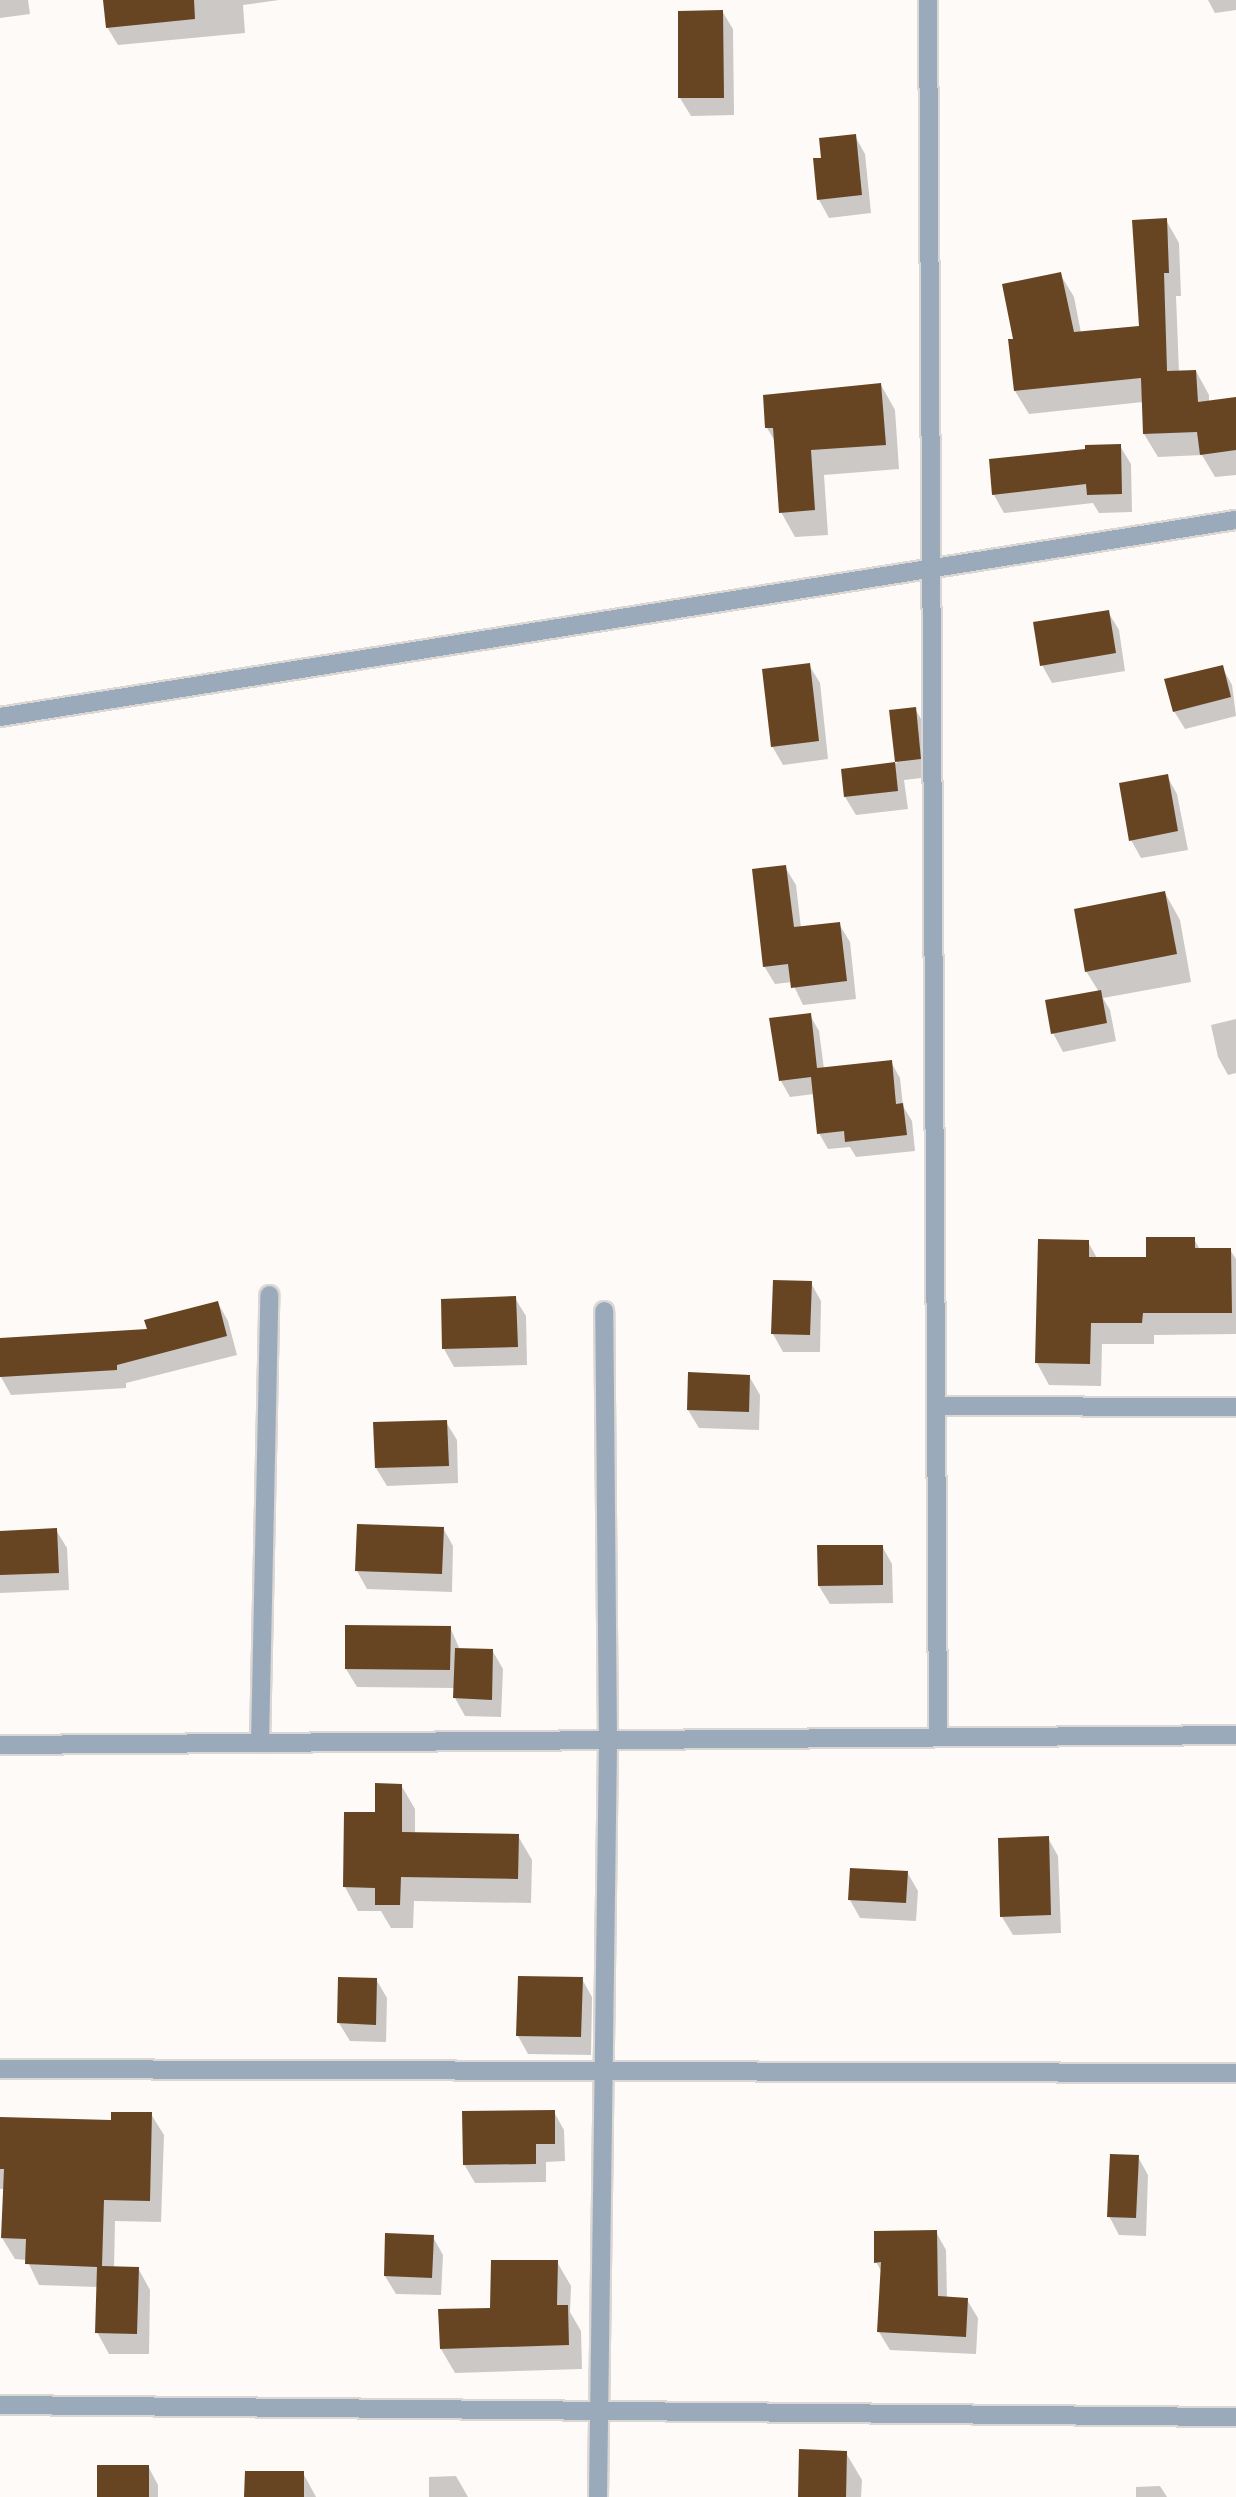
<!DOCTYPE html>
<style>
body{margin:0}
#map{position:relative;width:1236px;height:2497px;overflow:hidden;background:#fefaf8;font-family:Rubik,sans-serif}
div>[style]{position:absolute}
.shadow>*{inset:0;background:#0003}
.building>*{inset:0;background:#674523}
.roads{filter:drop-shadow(2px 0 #dbd7d4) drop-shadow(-2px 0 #dbd7d4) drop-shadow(0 2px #dbd7d4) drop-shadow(0 -2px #dbd7d4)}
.minor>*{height:18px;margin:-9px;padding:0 9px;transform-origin:9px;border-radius:9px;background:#9aaabb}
span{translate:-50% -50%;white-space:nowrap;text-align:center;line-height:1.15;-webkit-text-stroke:7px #fff;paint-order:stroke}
</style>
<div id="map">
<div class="shadow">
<div style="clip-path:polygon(0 0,28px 0,30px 14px,0 18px)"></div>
<div style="clip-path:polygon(105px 0,279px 0,243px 5px,245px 33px,118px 45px,107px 27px)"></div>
<div style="clip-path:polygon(1208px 0,1236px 0,1236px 10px,1215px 13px)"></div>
<div style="clip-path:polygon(722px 11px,733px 29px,734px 115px,691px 116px,680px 98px)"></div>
<div style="clip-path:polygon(855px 136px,865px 154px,871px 213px,829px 218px,819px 200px)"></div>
<div style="clip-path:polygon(1166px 220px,1179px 243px,1181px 296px,1176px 296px,1179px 372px,1196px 371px,1209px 395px,1209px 402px,1236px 399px,1236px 475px,1215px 477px,1202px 455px,1158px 457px,1144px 434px,1143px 402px,1029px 414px,1015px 391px,1015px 340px,1060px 274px,1074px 297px,1081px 333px,1141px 327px)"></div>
<div style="clip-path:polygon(881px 385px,895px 410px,899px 469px,824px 475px,828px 535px,795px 537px,781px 512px,776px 443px,767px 428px)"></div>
<div style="clip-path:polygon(1120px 446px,1131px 464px,1132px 512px,1099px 513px,1093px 503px,1004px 513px,994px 495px,990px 461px)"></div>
<div style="clip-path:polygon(1108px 612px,1119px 630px,1125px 671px,1052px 683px,1042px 665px)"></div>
<div style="clip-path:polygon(809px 665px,820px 683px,828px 759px,783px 765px,772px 746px)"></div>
<div style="clip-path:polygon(1222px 667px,1232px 685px,1236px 716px,1185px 729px,1174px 711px)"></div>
<div style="clip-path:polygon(915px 709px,926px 727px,930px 777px,904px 780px,908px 809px,856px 815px,845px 797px,843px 770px,897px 763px,891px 712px)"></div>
<div style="clip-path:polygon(1167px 776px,1177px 794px,1188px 850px,1141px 858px,1131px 840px)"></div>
<div style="clip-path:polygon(785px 867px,796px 885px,801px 928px,839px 924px,850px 942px,856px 999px,803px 1005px,792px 982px,775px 984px,764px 966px)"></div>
<div style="clip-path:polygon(1165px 893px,1180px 920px,1191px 982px,1103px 998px,1110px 1010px,1116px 1041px,1063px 1052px,1053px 1033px,1099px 992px,1086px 971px)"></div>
<div style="clip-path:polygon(810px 1015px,819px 1031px,824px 1069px,891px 1062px,900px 1078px,903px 1106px,912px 1121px,915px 1151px,856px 1157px,850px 1147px,828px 1149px,819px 1133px,814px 1094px,790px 1097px,781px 1081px)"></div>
<div style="clip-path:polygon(1236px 1019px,1236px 1073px,1228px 1075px,1218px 1057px,1211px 1025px)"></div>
<div style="clip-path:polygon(1194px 1239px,1200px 1250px,1230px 1250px,1236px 1259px,1236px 1334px,1154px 1335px,1154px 1344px,1102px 1344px,1101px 1386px,1049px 1385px,1037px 1363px,1088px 1242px,1097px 1258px,1148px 1259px)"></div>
<div style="clip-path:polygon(811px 1283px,821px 1301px,820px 1352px,783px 1352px,773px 1334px)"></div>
<div style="clip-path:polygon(515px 1298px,526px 1316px,527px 1365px,454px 1367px,444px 1349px)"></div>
<div style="clip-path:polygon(218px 1303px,228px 1321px,237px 1355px,126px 1383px,126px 1388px,11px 1395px,1px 1377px,0 1340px,149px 1331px)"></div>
<div style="clip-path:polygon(749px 1376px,760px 1395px,759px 1430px,699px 1428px,688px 1410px)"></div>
<div style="clip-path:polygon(446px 1422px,457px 1440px,458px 1483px,387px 1486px,376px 1468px)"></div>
<div style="clip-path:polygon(443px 1528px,453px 1546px,452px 1592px,367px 1589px,357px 1571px)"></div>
<div style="clip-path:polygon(56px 1530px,67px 1548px,69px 1590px,0 1593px,0 1533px)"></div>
<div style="clip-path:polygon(882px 1546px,892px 1564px,893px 1603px,830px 1604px,819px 1586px)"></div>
<div style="clip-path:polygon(450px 1627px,460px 1650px,492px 1650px,503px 1669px,501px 1717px,465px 1716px,455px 1698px,455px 1688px,357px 1687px,346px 1669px)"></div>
<div style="clip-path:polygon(401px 1785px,415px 1809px,415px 1834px,518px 1836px,532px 1860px,531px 1903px,414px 1901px,413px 1928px,391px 1928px,381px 1911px,358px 1911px,345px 1887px,377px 1814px)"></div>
<div style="clip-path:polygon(1048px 1838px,1058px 1856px,1061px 1933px,1013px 1935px,1002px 1917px)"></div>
<div style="clip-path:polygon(907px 1872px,918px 1891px,916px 1921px,860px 1918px,850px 1900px)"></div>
<div style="clip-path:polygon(376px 1979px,387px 1998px,386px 2042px,350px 2041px,339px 2023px)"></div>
<div style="clip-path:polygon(582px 1979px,592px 1997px,591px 2055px,528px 2054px,518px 2036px)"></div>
<div style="clip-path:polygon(554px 2112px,564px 2130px,565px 2161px,546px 2162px,546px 2182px,475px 2183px,464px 2164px)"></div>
<div style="clip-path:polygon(151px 2114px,164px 2135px,161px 2222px,115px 2221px,114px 2268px,138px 2268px,150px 2290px,149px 2354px,109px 2354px,97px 2332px,98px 2287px,39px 2285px,27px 2260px,15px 2259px,2px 2238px,5px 2189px,0 2189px,0 2118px,112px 2121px)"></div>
<div style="clip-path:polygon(1138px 2157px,1148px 2175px,1146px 2236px,1119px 2235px,1109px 2216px)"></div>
<div style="clip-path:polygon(936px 2232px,946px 2250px,947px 2299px,967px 2300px,978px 2318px,976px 2354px,890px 2350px,879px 2332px,883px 2274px,876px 2262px)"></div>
<div style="clip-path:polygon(433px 2237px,443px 2255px,441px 2295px,396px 2294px,385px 2276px)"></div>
<div style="clip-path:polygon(557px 2262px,571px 2286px,570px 2312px,581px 2331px,582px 2369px,455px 2373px,441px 2349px,440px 2311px,492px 2309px)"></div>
<div style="clip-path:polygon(846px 2453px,862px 2480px,861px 2497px,800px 2497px)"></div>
<div style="clip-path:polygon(148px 2466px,158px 2485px,158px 2497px,99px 2497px)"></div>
<div style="clip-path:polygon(303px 2473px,316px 2497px,246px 2497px)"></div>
<div style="clip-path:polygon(456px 2476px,468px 2497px,429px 2497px,429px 2477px)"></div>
<div style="clip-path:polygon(1160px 2486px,1167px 2497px,1136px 2497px,1136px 2487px)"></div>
</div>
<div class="building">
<div style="clip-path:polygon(103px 0,194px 0,195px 19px,106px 28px)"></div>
<div style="clip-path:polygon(723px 10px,724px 98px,678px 98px,678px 11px)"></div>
<div style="clip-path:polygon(856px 134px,862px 195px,817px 200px,813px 158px,821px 158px,819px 138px)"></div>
<div style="clip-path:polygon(1167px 218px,1169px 273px,1164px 273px,1167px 371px,1196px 370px,1198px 402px,1236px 397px,1236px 450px,1200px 455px,1197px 432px,1143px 434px,1141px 378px,1014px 391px,1008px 339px,1013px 339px,1002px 284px,1061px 272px,1074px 332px,1139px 326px,1132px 220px)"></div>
<div style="clip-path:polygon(881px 383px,886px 445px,811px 450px,815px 510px,779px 513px,773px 428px,765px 428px,763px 395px)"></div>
<div style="clip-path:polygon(1121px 444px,1122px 494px,1087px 495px,1086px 484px,992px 495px,989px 459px,1085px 449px,1085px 445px)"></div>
<div style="clip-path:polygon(1109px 610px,1116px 653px,1040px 666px,1033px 622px)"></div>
<div style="clip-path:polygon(810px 663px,819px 741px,771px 747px,762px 669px)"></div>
<div style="clip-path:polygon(1223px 665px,1231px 697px,1173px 712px,1164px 679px)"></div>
<div style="clip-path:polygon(916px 707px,921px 759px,895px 762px,889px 710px)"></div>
<div style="clip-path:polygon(895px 762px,898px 791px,844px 797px,841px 769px)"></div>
<div style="clip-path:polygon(1168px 774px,1178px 831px,1129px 841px,1119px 783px)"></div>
<div style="clip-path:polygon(786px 865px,794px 927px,840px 922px,847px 981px,791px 988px,788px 964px,763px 967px,752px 869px)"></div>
<div style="clip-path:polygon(1165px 891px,1177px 954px,1085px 972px,1074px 909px)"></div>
<div style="clip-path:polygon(1101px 990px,1107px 1023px,1051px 1034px,1045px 1000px)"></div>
<div style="clip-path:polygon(811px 1013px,817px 1068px,892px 1060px,896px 1104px,903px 1103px,907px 1135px,845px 1142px,844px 1131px,817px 1134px,811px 1077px,779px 1081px,769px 1018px)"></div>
<div style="clip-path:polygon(1146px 1237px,1195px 1237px,1195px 1248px,1231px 1248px,1232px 1313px,1143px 1313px,1142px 1323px,1091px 1323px,1090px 1364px,1035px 1363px,1038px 1239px,1089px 1240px,1089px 1257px,1146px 1257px)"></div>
<div style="clip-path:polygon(773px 1280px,812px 1281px,810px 1335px,771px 1334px)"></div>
<div style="clip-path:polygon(516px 1296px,518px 1347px,442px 1349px,441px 1299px)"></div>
<div style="clip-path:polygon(218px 1301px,227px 1336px,117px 1365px,117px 1370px,0 1377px,0 1338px,147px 1329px,144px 1320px)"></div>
<div style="clip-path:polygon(688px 1372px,750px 1375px,749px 1412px,687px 1410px)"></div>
<div style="clip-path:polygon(447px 1420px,449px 1466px,375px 1468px,373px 1422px)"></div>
<div style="clip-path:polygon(357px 1524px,444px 1527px,442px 1574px,355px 1571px)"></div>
<div style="clip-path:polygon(57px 1528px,59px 1573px,0 1575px,0 1531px)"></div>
<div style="clip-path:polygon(817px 1545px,883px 1545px,883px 1585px,818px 1586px)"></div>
<div style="clip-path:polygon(345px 1625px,451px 1626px,450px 1670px,345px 1669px)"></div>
<div style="clip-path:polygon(455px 1648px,493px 1649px,492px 1700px,453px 1698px)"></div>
<div style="clip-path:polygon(375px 1783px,402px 1784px,402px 1832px,519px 1834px,518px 1879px,401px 1877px,400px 1905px,375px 1905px,375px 1888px,343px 1887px,344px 1812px,375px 1812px)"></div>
<div style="clip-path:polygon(1049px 1836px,1051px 1915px,1000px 1917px,998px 1838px)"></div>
<div style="clip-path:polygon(850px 1868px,908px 1871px,906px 1903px,848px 1900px)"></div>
<div style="clip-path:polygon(518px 1976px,583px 1977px,581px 2037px,516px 2036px)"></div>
<div style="clip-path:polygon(338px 1977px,377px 1978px,376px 2025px,337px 2023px)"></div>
<div style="clip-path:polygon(555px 2110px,555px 2144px,536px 2144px,536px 2164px,463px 2165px,462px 2111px)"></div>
<div style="clip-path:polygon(111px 2112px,152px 2112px,150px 2201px,104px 2200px,102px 2266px,139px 2267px,137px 2334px,95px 2333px,97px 2267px,25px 2264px,26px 2239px,1px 2238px,4px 2169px,0 2169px,0 2117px,111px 2120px)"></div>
<div style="clip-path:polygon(1110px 2154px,1139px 2155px,1136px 2218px,1107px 2217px)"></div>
<div style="clip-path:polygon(937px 2230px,938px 2296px,968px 2298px,966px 2337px,877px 2332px,881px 2262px,874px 2263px,874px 2231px)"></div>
<div style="clip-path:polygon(385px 2233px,434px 2235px,432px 2278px,384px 2276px)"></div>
<div style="clip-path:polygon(491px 2260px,558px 2260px,557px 2305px,568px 2305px,569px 2345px,440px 2349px,438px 2309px,490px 2308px)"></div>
<div style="clip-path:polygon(799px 2449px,847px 2451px,846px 2497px,798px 2497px)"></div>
<div style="clip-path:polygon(97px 2465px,149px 2465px,149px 2497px,97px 2497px)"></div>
<div style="clip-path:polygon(245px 2471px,304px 2471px,304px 2497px,244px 2497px)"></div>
</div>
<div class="roads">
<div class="minor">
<div style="left:928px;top:0;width:1737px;rotate:89.67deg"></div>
<div style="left:0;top:717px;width:1252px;rotate:-9.06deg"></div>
<div style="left:937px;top:1406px;width:299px;rotate:0.2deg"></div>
<div style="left:260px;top:1743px;width:448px;rotate:-88.8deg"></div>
<div style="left:0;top:1745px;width:1236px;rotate:-0.46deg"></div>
<div style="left:0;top:2069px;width:1236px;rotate:0.19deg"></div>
<div style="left:0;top:2405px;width:1236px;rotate:0.56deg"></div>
<div style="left:598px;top:2497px;width:757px;rotate:-89.24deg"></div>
<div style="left:608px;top:1740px;width:429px;rotate:-90.5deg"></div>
</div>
</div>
</div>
